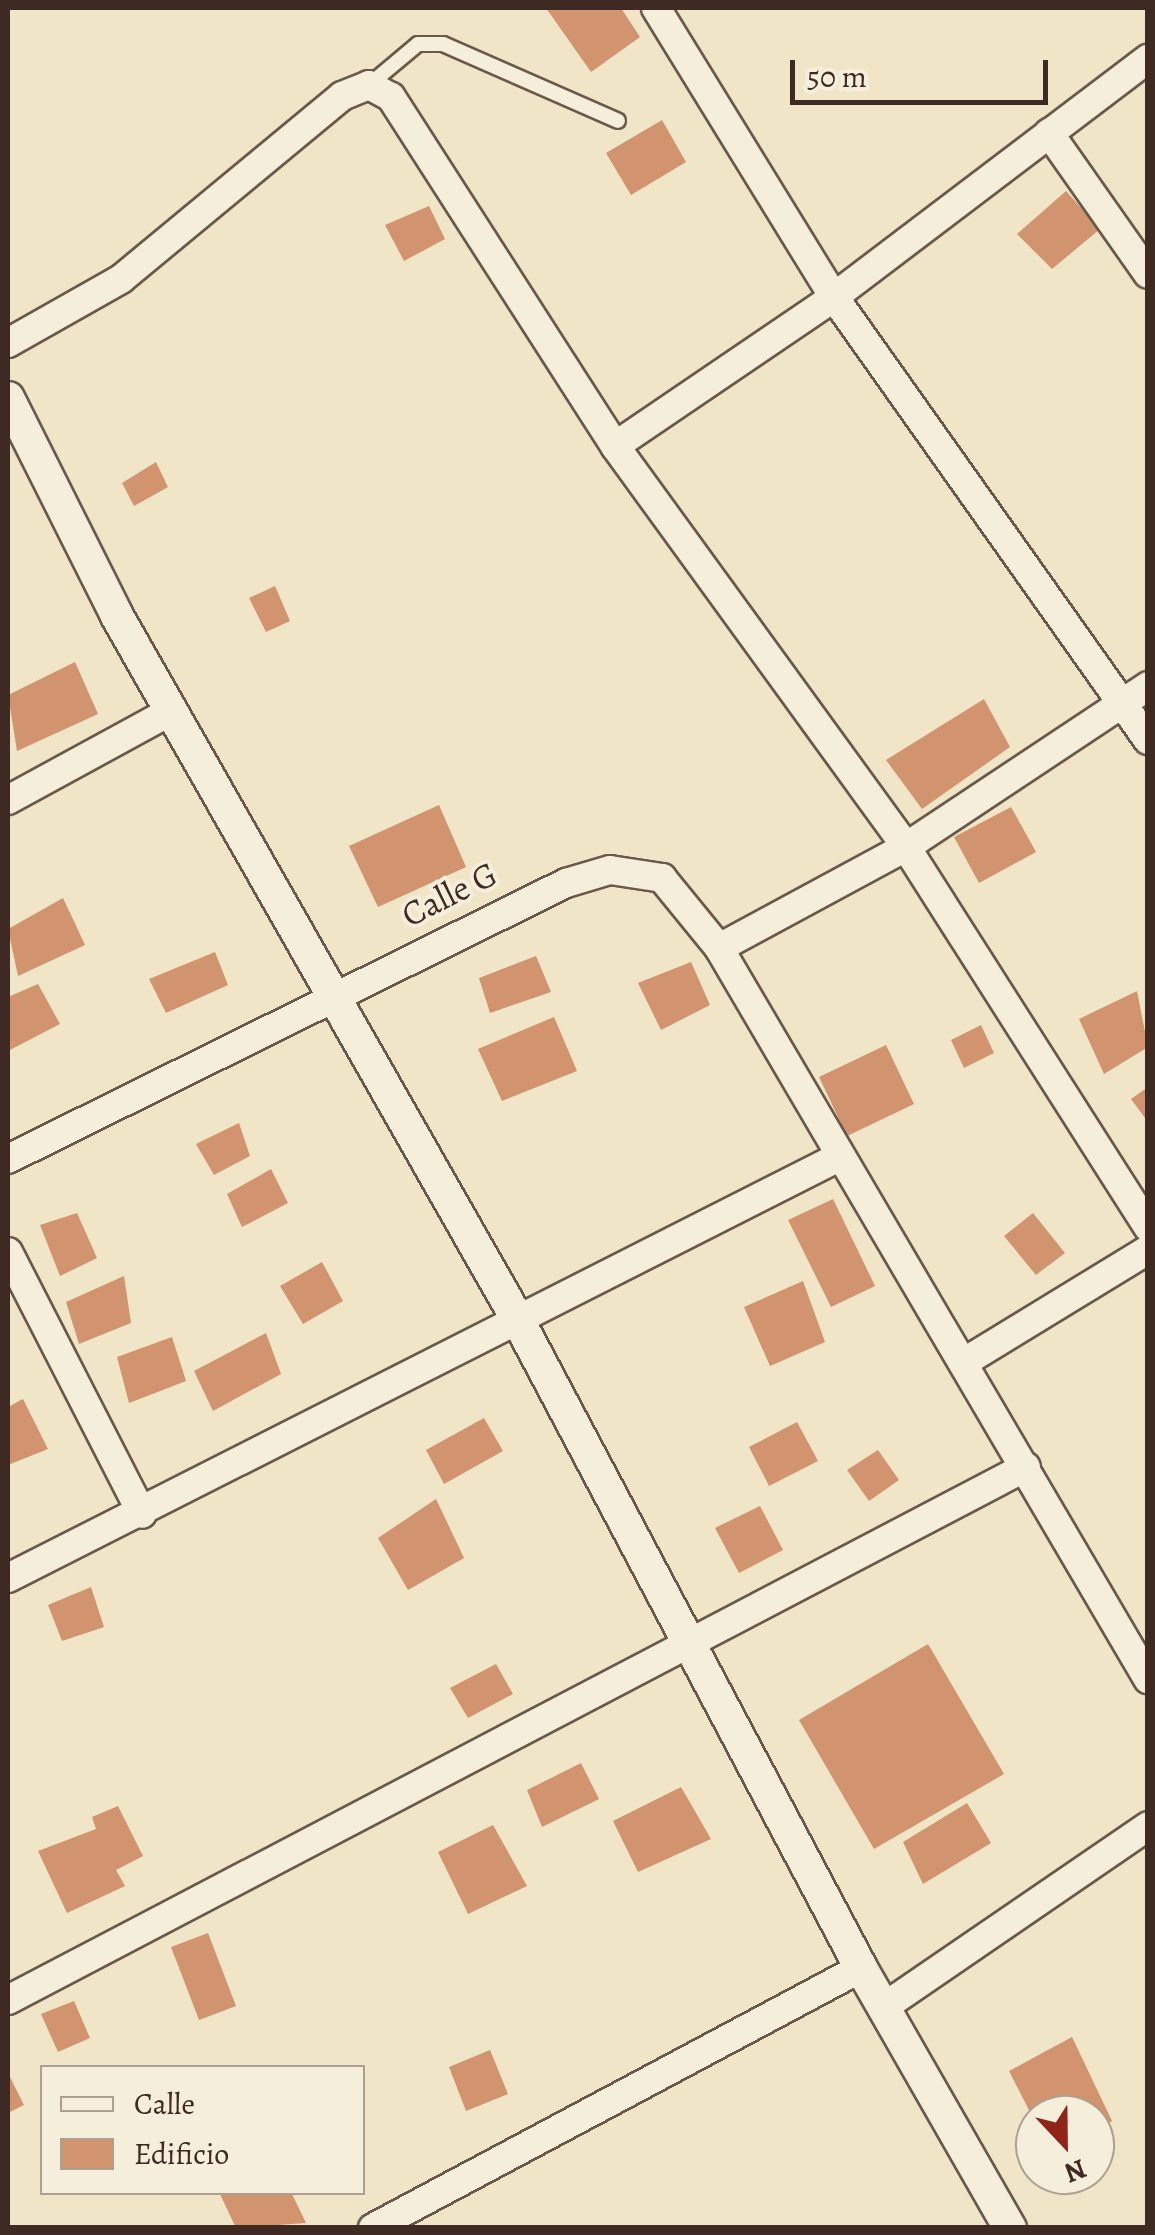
<!DOCTYPE html>
<style>
body{margin:0}
#map{position:relative;width:1155px;height:2235px;overflow:hidden;background:#f0e5c7;font-family:Alegreya,serif}
div>[style]{position:absolute}
.building>*{inset:0;background:#d1946e}
.roads{filter:drop-shadow(2px 0 #6a594b) drop-shadow(-2px 0 #6a594b) drop-shadow(0 2px #6a594b) drop-shadow(0 -2px #6a594b)}
.service>*{height:14px;margin:-7px;padding:0 7px;transform-origin:7px;border-radius:7px;background:#f5eedb}
.minor>*{height:28px;margin:-14px;padding:0 14px;transform-origin:14px;border-radius:14px;background:#f5eedb}
.tertiary>*{height:32px;margin:-16px;padding:0 16px;transform-origin:16px;border-radius:16px;background:#f5eedb}
span{translate:-50% -50%;white-space:nowrap;text-align:center;line-height:1.15;-webkit-text-stroke:8px #f5eedb;paint-order:stroke}
.street-label{font-size:35px;color:#3e2a22}
.frame{position:absolute;inset:0;border:10px solid #3e2a22;pointer-events:none}
.legend{position:absolute;left:40px;top:2065px;width:325px;height:130px;box-sizing:border-box;background:#f5eedb;border:2px solid #aca091;margin:0;padding:12px 18px;list-style:none;font-size:30px;color:#3e2a22}
.legend li{display:flex;align-items:center;gap:20px;height:50px}
.legend b{width:50px;border:2px solid #aca091}
.north{position:absolute;left:1015px;top:2095px;width:100px;height:100px;box-sizing:border-box;background:#f5eedb;border:2px solid #aca091;border-radius:50%;rotate:158deg;font-size:28px;font-weight:700;line-height:40px;text-align:center;color:#3e2a22}
.north::after{content:'';display:block;margin:auto;width:35px;height:45px;background:#8f2418;clip-path:polygon(50% 0,100% 100%,50% 72%,0 100%)}
.scale{position:absolute;left:790px;top:60px;width:258px;height:45px;box-sizing:border-box;border:5px solid #3e2a22;border-top:0;padding-left:12px;font-size:30px;line-height:35px;white-space:nowrap;color:#3e2a22;-webkit-text-stroke:8px #f5eedb;paint-order:stroke}
</style>
<div id="map">
<div class="building">
<div style="clip-path:polygon(546px 8px,621px 8px,640px 37px,591px 72px)"></div>
<div style="clip-path:polygon(662px 120px,686px 162px,631px 195px,606px 153px)"></div>
<div style="clip-path:polygon(1066px 191px,1100px 229px,1052px 269px,1017px 234px)"></div>
<div style="clip-path:polygon(429px 206px,445px 239px,404px 261px,385px 225px)"></div>
<div style="clip-path:polygon(156px 462px,168px 487px,134px 506px,122px 483px)"></div>
<div style="clip-path:polygon(275px 586px,290px 621px,266px 632px,249px 598px)"></div>
<div style="clip-path:polygon(75px 662px,98px 714px,17px 751px,8px 695px)"></div>
<div style="clip-path:polygon(984px 699px,1010px 747px,922px 809px,886px 760px)"></div>
<div style="clip-path:polygon(439px 805px,466px 867px,378px 907px,349px 846px)"></div>
<div style="clip-path:polygon(1011px 807px,1036px 852px,979px 883px,954px 837px)"></div>
<div style="clip-path:polygon(63px 898px,85px 945px,18px 976px,8px 929px)"></div>
<div style="clip-path:polygon(215px 952px,228px 985px,166px 1013px,149px 979px)"></div>
<div style="clip-path:polygon(536px 956px,551px 992px,490px 1013px,479px 978px)"></div>
<div style="clip-path:polygon(691px 962px,710px 1005px,661px 1030px,638px 983px)"></div>
<div style="clip-path:polygon(38px 984px,60px 1024px,8px 1051px,8px 997px)"></div>
<div style="clip-path:polygon(1137px 991px,1148px 1047px,1104px 1074px,1079px 1019px)"></div>
<div style="clip-path:polygon(554px 1017px,577px 1071px,502px 1101px,478px 1049px)"></div>
<div style="clip-path:polygon(981px 1025px,994px 1053px,964px 1068px,951px 1040px)"></div>
<div style="clip-path:polygon(886px 1045px,914px 1104px,847px 1136px,819px 1077px)"></div>
<div style="clip-path:polygon(1148px 1087px,1148px 1122px,1131px 1099px)"></div>
<div style="clip-path:polygon(239px 1123px,250px 1156px,214px 1175px,196px 1144px)"></div>
<div style="clip-path:polygon(271px 1169px,288px 1203px,242px 1227px,227px 1194px)"></div>
<div style="clip-path:polygon(833px 1199px,875px 1286px,831px 1307px,788px 1220px)"></div>
<div style="clip-path:polygon(77px 1213px,97px 1258px,60px 1276px,40px 1225px)"></div>
<div style="clip-path:polygon(1033px 1213px,1065px 1253px,1036px 1275px,1004px 1236px)"></div>
<div style="clip-path:polygon(322px 1262px,343px 1301px,303px 1324px,280px 1286px)"></div>
<div style="clip-path:polygon(124px 1276px,131px 1323px,79px 1344px,66px 1302px)"></div>
<div style="clip-path:polygon(803px 1281px,825px 1342px,770px 1366px,744px 1307px)"></div>
<div style="clip-path:polygon(266px 1333px,281px 1374px,213px 1411px,194px 1371px)"></div>
<div style="clip-path:polygon(172px 1337px,186px 1381px,129px 1403px,117px 1357px)"></div>
<div style="clip-path:polygon(23px 1399px,48px 1449px,8px 1465px,8px 1407px)"></div>
<div style="clip-path:polygon(484px 1418px,503px 1451px,444px 1484px,426px 1450px)"></div>
<div style="clip-path:polygon(797px 1422px,818px 1461px,769px 1486px,749px 1447px)"></div>
<div style="clip-path:polygon(878px 1450px,899px 1480px,869px 1501px,847px 1470px)"></div>
<div style="clip-path:polygon(436px 1499px,464px 1558px,408px 1590px,378px 1538px)"></div>
<div style="clip-path:polygon(760px 1506px,783px 1550px,739px 1573px,715px 1528px)"></div>
<div style="clip-path:polygon(91px 1587px,104px 1627px,62px 1641px,48px 1605px)"></div>
<div style="clip-path:polygon(928px 1644px,1004px 1774px,874px 1849px,799px 1720px)"></div>
<div style="clip-path:polygon(496px 1664px,513px 1694px,468px 1718px,450px 1688px)"></div>
<div style="clip-path:polygon(581px 1763px,599px 1799px,542px 1827px,527px 1790px)"></div>
<div style="clip-path:polygon(681px 1787px,711px 1839px,638px 1872px,613px 1821px)"></div>
<div style="clip-path:polygon(967px 1803px,991px 1843px,923px 1884px,903px 1842px)"></div>
<div style="clip-path:polygon(118px 1806px,143px 1856px,116px 1870px,125px 1886px,67px 1913px,38px 1851px,96px 1829px,92px 1817px)"></div>
<div style="clip-path:polygon(493px 1825px,527px 1886px,468px 1914px,438px 1852px)"></div>
<div style="clip-path:polygon(208px 1933px,236px 2006px,199px 2020px,171px 1947px)"></div>
<div style="clip-path:polygon(74px 2001px,90px 2038px,58px 2052px,41px 2014px)"></div>
<div style="clip-path:polygon(1072px 2037px,1112px 2121px,1095px 2131px,1095px 2115px,1035px 2115px,1035px 2122px,1009px 2071px)"></div>
<div style="clip-path:polygon(490px 2050px,508px 2094px,466px 2111px,449px 2067px)"></div>
<div style="clip-path:polygon(8px 2073px,24px 2105px,8px 2113px)"></div>
<div style="clip-path:polygon(219px 2192px,291px 2192px,306px 2223px,236px 2228px)"></div>
</div>
<div class="roads">
<div class="service">
<div style="left:369px;top:85px;width:64px;rotate:-39.9deg"></div>
<div style="left:418px;top:44px;width:25px"></div>
<div style="left:443px;top:44px;width:191px;rotate:23.7deg"></div>
</div>
<div class="minor">
<div style="left:656px;top:8px;width:339px;rotate:58.4deg"></div>
<div style="left:834px;top:297px;width:543px;rotate:54.67deg"></div>
<div style="left:1049px;top:133px;width:172px;rotate:54.9deg"></div>
<div style="left:8px;top:343px;width:130px;rotate:-29.5deg"></div>
<div style="left:121px;top:279px;width:287px;rotate:-39.6deg"></div>
<div style="left:342px;top:96px;width:29px;rotate:-22deg"></div>
<div style="left:369px;top:85px;width:25px;rotate:29deg"></div>
<div style="left:391px;top:97px;width:415px;rotate:57.3deg"></div>
<div style="left:615px;top:446px;width:495px;rotate:54deg"></div>
<div style="left:906px;top:847px;width:451px;rotate:57.5deg"></div>
<div style="left:615px;top:446px;width:265px;rotate:-34.2deg"></div>
<div style="left:834px;top:297px;width:394px;rotate:-37.2deg"></div>
<div style="left:8px;top:800px;width:186px;rotate:-28.6deg"></div>
<div style="left:719px;top:948px;width:848px;rotate:59.59deg"></div>
<div style="left:8px;top:1159px;width:623px;rotate:-26.32deg"></div>
<div style="left:566px;top:883px;width:46px;rotate:-16.5deg"></div>
<div style="left:610px;top:870px;width:53px;rotate:8.7deg"></div>
<div style="left:662px;top:878px;width:90px;rotate:50.8deg"></div>
<div style="left:719px;top:948px;width:213px;rotate:-28.4deg"></div>
<div style="left:906px;top:847px;width:291px;rotate:-33.6deg"></div>
<div style="left:8px;top:1252px;width:294px;rotate:62.9deg"></div>
<div style="left:966px;top:1361px;width:213px;rotate:-31.4deg"></div>
<div style="left:8px;top:1578px;width:932px;rotate:-26.87deg"></div>
<div style="left:8px;top:2000px;width:1149px;rotate:-27.64deg"></div>
<div style="left:884px;top:2007px;width:320px;rotate:-34.4deg"></div>
<div style="left:373px;top:2228px;width:553px;rotate:-28.05deg"></div>
</div>
<div class="tertiary">
<div style="left:8px;top:398px;width:244px;rotate:63.4deg"></div>
<div style="left:117px;top:616px;width:812px;rotate:60.34deg"></div>
<div style="left:519px;top:1322px;width:731px;rotate:62.1deg"></div>
<div style="left:861px;top:1968px;width:300px;rotate:60.2deg"></div>
</div>
</div>
<div class="street-label">
<span style="left:449px;top:894px;rotate:-27deg">Calle G</span>
</div>
<div class="frame"></div>
<ul class="legend">
<li><b style="height:12px;background:#f5eedb"></b>Calle</li>
<li><b style="height:28px;background:#d1946e"></b>Edificio</li>
</ul>
<div class="north">N</div>
<div class="scale">50 m</div>
</div>
